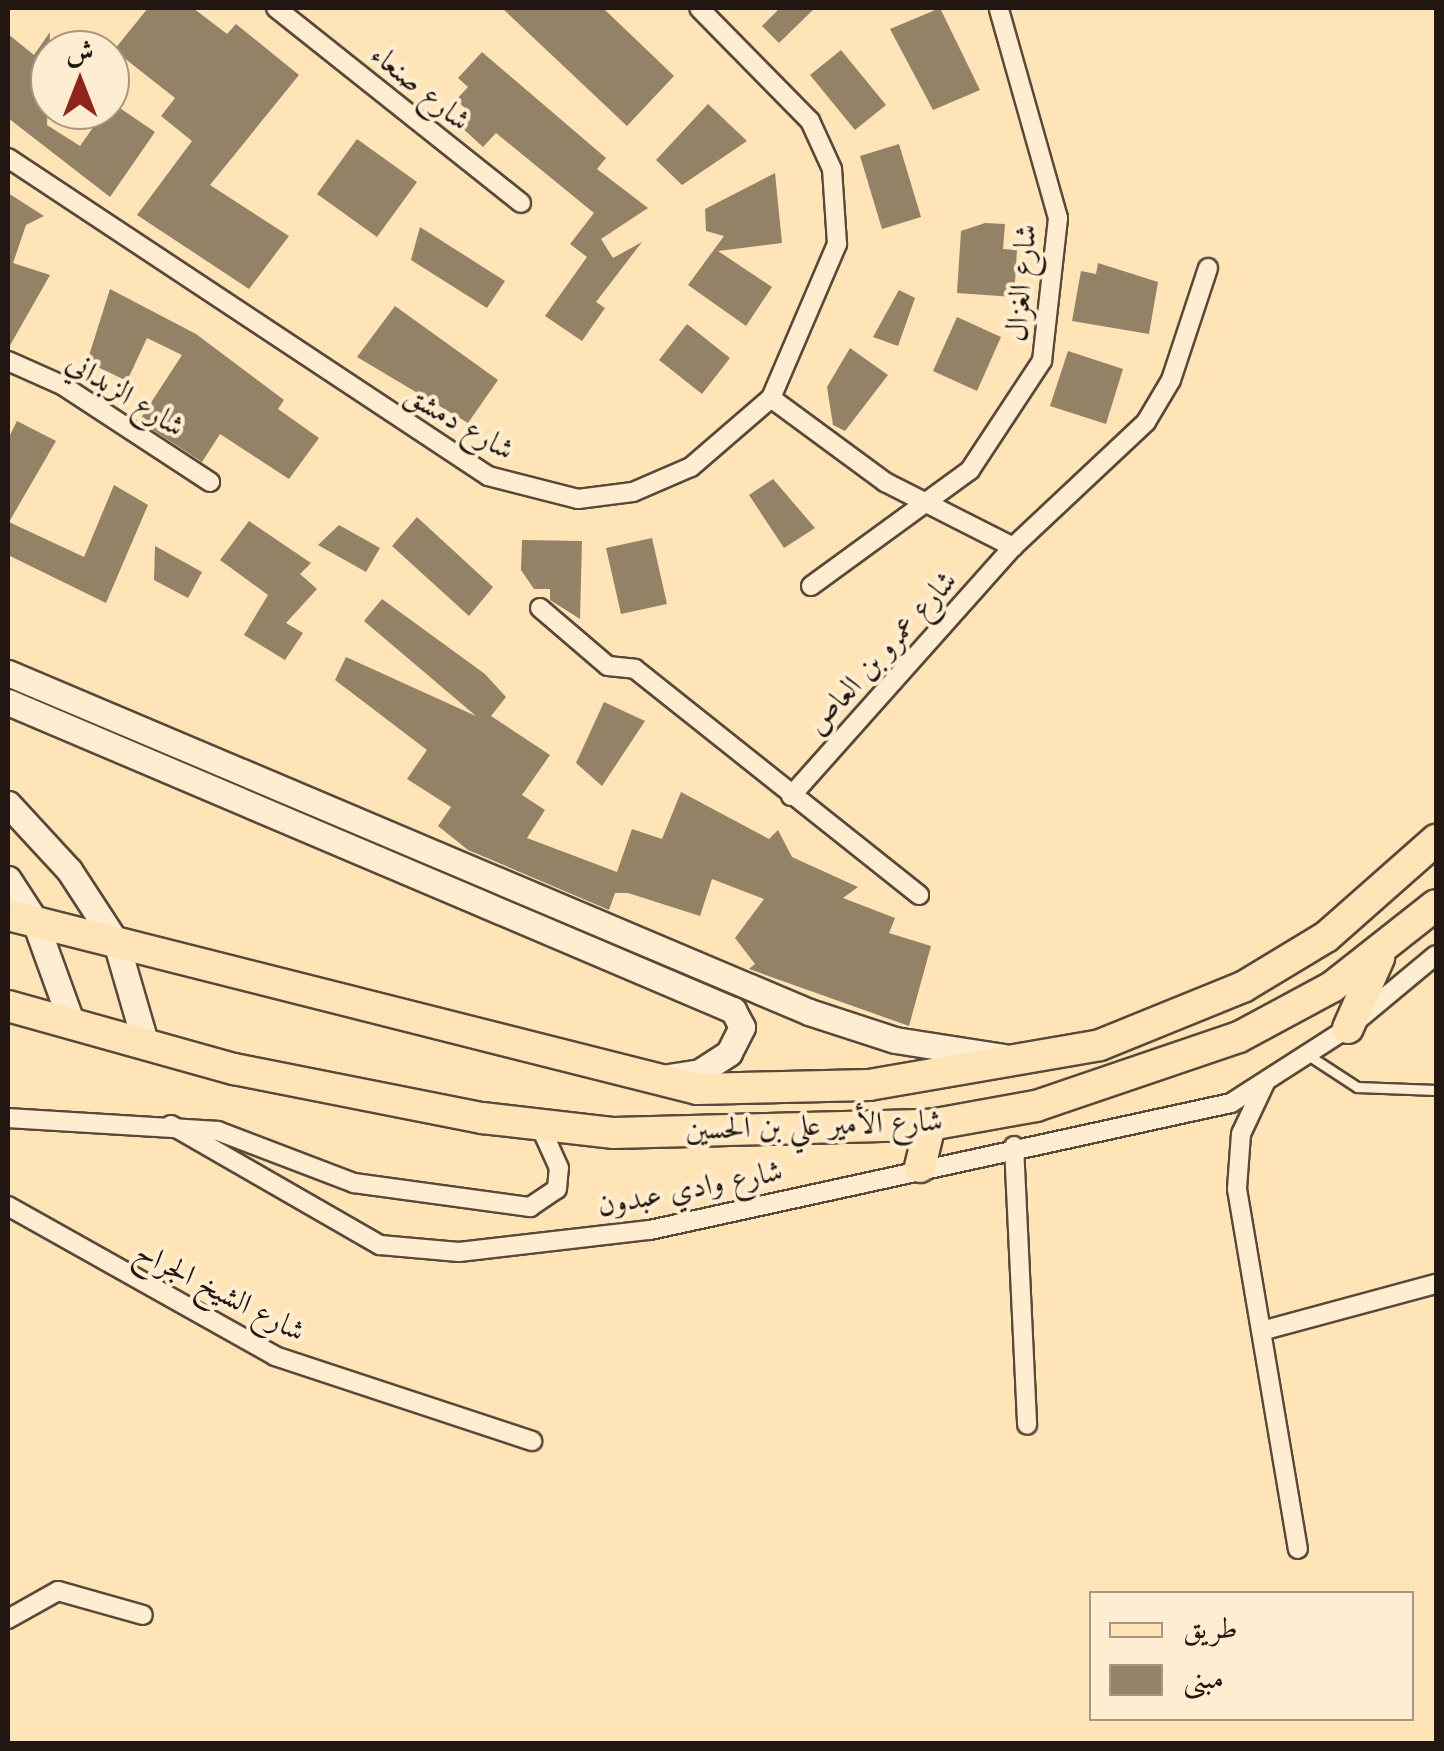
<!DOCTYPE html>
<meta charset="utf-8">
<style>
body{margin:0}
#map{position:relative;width:1444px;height:1751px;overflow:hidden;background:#fee4b7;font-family:Cardo,Amiri,serif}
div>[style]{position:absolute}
.building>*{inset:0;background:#948267}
.roads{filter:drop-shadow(2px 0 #584a3a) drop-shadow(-2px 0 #584a3a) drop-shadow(0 2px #584a3a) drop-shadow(0 -2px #584a3a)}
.lane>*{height:9px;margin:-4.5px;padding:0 4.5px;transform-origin:4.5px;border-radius:4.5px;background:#feedd0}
.street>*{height:18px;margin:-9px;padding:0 9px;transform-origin:9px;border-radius:9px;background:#feedd0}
.secondary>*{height:25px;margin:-12.5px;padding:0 12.5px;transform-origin:12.5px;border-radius:12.5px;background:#feedd0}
.primary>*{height:30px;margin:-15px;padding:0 15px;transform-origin:15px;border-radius:15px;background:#fee4b7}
span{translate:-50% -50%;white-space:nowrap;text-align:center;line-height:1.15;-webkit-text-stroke:8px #feedd0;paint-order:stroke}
.street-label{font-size:30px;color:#211710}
.frame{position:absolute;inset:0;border:10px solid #211710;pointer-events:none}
.legend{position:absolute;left:1089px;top:1591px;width:325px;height:130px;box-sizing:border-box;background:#feedd0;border:2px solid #a69783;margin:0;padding:12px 18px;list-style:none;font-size:30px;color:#211710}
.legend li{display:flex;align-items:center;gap:20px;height:50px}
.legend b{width:50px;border:2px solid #a69783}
.north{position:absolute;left:30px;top:30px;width:100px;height:100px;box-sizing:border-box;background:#feedd0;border:2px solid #a69783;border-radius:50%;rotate:0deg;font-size:28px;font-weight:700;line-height:40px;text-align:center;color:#211710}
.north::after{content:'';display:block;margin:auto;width:35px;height:45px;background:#8f2418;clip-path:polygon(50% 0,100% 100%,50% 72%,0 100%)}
</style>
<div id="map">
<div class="building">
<div style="clip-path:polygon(148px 8px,193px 8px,227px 34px,236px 24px,299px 75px,210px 185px,289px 236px,249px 289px,137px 215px,192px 141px,161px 116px,175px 98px,114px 50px)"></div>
<div style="clip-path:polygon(502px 8px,603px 8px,674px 76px,627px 126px)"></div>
<div style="clip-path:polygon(780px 8px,815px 8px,779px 43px,762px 26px)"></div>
<div style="clip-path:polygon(940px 8px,980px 90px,933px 110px,890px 29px)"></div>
<div style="clip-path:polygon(50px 32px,47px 125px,80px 146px,111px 102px,155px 132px,110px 197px,8px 118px,8px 34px,34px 55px)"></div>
<div style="clip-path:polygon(841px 50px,886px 105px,855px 130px,810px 75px)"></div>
<div style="clip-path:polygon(482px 52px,606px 158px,597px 169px,648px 208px,601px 239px,613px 258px,642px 242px,596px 302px,605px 308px,582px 341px,545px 316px,587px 257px,570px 244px,594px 213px,496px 133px,483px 147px,460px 126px,465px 108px,456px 100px,468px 87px,458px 78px)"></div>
<div style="clip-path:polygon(708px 104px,747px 141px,682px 185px,656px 160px)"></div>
<div style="clip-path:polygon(357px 139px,417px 182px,377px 237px,317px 194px)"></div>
<div style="clip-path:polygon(899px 144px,921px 217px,882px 229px,860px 156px)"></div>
<div style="clip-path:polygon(775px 173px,782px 243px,718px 251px,772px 287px,746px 326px,688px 285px,724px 236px,706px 231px,705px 209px)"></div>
<div style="clip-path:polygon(8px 193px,44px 216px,26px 225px,13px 263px,50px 275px,8px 349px)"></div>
<div style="clip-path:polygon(985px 223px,1005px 224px,1003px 249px,1017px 250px,1014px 297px,957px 293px,961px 231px)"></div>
<div style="clip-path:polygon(420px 227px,505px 281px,487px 308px,411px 260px)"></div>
<div style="clip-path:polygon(1098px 263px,1158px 282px,1149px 334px,1072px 321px,1081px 271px,1096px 274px)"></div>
<div style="clip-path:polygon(110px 289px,196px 334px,284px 400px,278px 409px,319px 438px,289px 479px,220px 434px,202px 462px,139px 421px,182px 355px,147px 338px,127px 381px,87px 362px)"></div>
<div style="clip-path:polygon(899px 290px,915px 298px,898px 346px,873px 337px)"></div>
<div style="clip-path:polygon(395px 306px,498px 380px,468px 423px,357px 357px)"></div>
<div style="clip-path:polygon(957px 317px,1001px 337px,977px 391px,933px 371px)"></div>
<div style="clip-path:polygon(687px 324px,730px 358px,702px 394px,659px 360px)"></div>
<div style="clip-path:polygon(850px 348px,888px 375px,845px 431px,833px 425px,827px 387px)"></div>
<div style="clip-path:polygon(1068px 351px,1123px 369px,1106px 424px,1050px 406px)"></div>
<div style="clip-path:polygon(17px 421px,56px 441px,9px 522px,84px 557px,114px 485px,148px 505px,106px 603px,8px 555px,8px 439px)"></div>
<div style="clip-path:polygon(773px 479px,815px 528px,784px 548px,749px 495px)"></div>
<div style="clip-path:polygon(417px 517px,493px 587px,469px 616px,392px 546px)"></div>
<div style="clip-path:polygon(249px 521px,311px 563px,300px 574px,317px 589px,286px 623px,303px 633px,285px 660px,244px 635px,268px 595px,220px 560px)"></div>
<div style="clip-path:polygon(339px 525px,380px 548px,366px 572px,318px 545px)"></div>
<div style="clip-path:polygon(652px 538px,667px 604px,621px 614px,606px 548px)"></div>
<div style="clip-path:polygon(522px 540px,582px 541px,580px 619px,550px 600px,550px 589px,534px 589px,521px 570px)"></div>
<div style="clip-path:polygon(155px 546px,202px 572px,188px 598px,154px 580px)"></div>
<div style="clip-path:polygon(382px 599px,485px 674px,506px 697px,491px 716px,550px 755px,522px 795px,545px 810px,527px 838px,617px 872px,632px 829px,662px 839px,681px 792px,769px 839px,778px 830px,792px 857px,858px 887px,843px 898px,895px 918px,889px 933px,931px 946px,909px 1026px,749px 969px,755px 964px,735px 938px,764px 899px,712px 879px,700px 916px,628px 893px,615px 893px,609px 910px,468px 850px,438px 826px,451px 807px,407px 779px,427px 750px,335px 680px,346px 657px,476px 716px,364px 621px)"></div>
<div style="clip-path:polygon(604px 702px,645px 721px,602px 786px,576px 763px)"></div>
</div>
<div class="roads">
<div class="lane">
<div style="left:1308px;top:1055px;width:59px;rotate:33.1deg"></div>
<div style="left:1357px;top:1087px;width:79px;rotate:2.2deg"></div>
</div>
<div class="street">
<div style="left:276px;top:8px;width:313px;rotate:38.5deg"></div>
<div style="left:8px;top:158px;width:576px;rotate:33.52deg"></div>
<div style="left:488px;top:476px;width:93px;rotate:14.3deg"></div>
<div style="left:578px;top:499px;width:55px;rotate:-7.3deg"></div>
<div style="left:633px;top:492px;width:63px;rotate:-23.3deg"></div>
<div style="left:691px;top:467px;width:106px;rotate:-40.8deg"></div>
<div style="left:771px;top:398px;width:168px;rotate:-66.8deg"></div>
<div style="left:837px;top:244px;width:75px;rotate:-93.8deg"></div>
<div style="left:832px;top:169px;width:53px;rotate:-114.6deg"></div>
<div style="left:810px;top:121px;width:158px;rotate:-134.5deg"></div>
<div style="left:8px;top:361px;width:59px;rotate:24deg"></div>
<div style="left:62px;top:385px;width:177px;rotate:33.2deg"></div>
<div style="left:771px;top:398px;width:142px;rotate:36.4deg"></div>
<div style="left:885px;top:482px;width:144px;rotate:26.9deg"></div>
<div style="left:811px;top:586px;width:197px;rotate:-36.1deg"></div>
<div style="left:970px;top:470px;width:131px;rotate:-56.6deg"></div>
<div style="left:1042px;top:361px;width:144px;rotate:-83.6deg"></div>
<div style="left:1058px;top:218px;width:217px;rotate:-105.8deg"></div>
<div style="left:540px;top:608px;width:89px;rotate:40.5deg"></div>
<div style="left:608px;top:666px;width:27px;rotate:6deg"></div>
<div style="left:635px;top:669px;width:363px;rotate:38.5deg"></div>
<div style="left:791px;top:796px;width:334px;rotate:-48.3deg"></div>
<div style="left:1013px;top:547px;width:183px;rotate:-43.2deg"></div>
<div style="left:1146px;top:422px;width:49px;rotate:-59.2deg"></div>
<div style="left:1171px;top:380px;width:118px;rotate:-71.7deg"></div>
<div style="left:1265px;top:1083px;width:56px;rotate:115.2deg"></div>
<div style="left:1241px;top:1134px;width:55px;rotate:94.2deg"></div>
<div style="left:1237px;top:1189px;width:365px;rotate:80.4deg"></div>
<div style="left:8px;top:1118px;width:210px;rotate:3.5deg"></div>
<div style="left:218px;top:1131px;width:146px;rotate:20.9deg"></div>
<div style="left:354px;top:1183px;width:178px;rotate:7.8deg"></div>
<div style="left:530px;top:1207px;width:32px;rotate:-34deg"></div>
<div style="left:557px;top:1189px;width:21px;rotate:-85deg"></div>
<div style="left:559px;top:1168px;width:48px;rotate:-114.4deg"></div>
<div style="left:171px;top:1125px;width:241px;rotate:29.9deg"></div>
<div style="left:380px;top:1245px;width:79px;rotate:5.1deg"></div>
<div style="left:459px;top:1252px;width:192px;rotate:-6.6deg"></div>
<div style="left:650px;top:1230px;width:595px;rotate:-12.33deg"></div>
<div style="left:1231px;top:1103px;width:139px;rotate:-32.7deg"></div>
<div style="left:1348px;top:1028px;width:114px;rotate:-39.7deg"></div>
<div style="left:1014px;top:1146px;width:279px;rotate:87.3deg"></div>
<div style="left:8px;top:1206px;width:306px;rotate:29.3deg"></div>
<div style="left:275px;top:1356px;width:271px;rotate:18.3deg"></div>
<div style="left:1265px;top:1330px;width:177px;rotate:-15.1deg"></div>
<div style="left:8px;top:1619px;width:57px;rotate:-29.2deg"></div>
<div style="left:58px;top:1591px;width:88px;rotate:15.8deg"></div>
</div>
<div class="secondary">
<div style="left:8px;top:673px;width:870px;rotate:22.94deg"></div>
<div style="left:809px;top:1012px;width:90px;rotate:18deg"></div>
<div style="left:895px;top:1040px;width:109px;rotate:8.9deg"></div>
<div style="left:8px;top:702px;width:788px;rotate:23.02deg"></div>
<div style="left:733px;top:1010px;width:19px;rotate:62deg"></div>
<div style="left:742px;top:1027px;width:29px;rotate:117deg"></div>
<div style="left:729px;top:1053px;width:35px;rotate:147deg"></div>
<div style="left:700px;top:1072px;width:37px;rotate:171deg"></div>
<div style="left:8px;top:804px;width:90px;rotate:47.3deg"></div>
<div style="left:69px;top:870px;width:86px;rotate:56.9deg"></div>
<div style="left:116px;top:942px;width:107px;rotate:73.8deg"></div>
<div style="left:8px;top:879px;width:48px;rotate:57deg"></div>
<div style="left:34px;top:919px;width:112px;rotate:70.1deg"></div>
</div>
<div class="primary">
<div style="left:8px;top:915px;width:711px;rotate:14.17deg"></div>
<div style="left:697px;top:1089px;width:172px;rotate:-1.3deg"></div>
<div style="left:869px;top:1085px;width:234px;rotate:-9.8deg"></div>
<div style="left:1100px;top:1045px;width:154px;rotate:-22.1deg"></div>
<div style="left:1243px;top:987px;width:97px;rotate:-31.1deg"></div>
<div style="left:1326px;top:937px;width:147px;rotate:-41.4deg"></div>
<div style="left:8px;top:1006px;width:235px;rotate:15.6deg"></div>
<div style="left:234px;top:1069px;width:253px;rotate:11.2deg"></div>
<div style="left:482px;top:1118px;width:133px;rotate:6.5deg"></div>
<div style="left:614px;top:1133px;width:316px;rotate:-1.5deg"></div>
<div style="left:930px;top:1125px;width:108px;rotate:-10.2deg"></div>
<div style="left:1036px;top:1106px;width:214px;rotate:-18.8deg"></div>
<div style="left:1239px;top:1037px;width:106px;rotate:-28.3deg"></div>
<div style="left:1332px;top:987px;width:132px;rotate:-38.3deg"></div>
<div style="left:1348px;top:1028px;width:77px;rotate:-66.1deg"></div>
<div style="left:920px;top:1167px;width:43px;rotate:-76.6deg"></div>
</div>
</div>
<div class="street-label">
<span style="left:420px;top:88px;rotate:39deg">شارع صنعاء</span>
<span style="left:1022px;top:283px;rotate:-85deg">شارع الغزال</span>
<span style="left:125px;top:395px;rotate:32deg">شارع الزبداني</span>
<span style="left:459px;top:423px;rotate:30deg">شارع دمشق</span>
<span style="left:882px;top:653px;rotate:-48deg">شارع عمرو بن العاص</span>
<span style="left:814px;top:1126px;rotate:-2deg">شارع الأمير علي بن الحسين</span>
<span style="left:690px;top:1189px;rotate:-11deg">شارع وادي عبدون</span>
<span style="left:220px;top:1292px;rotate:27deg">شارع الشيخ الجراح</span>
</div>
<div class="frame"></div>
<ul class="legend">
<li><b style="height:12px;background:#fee4b7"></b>طريق</li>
<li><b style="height:28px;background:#948267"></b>مبنى</li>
</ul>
<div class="north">ش</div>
</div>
